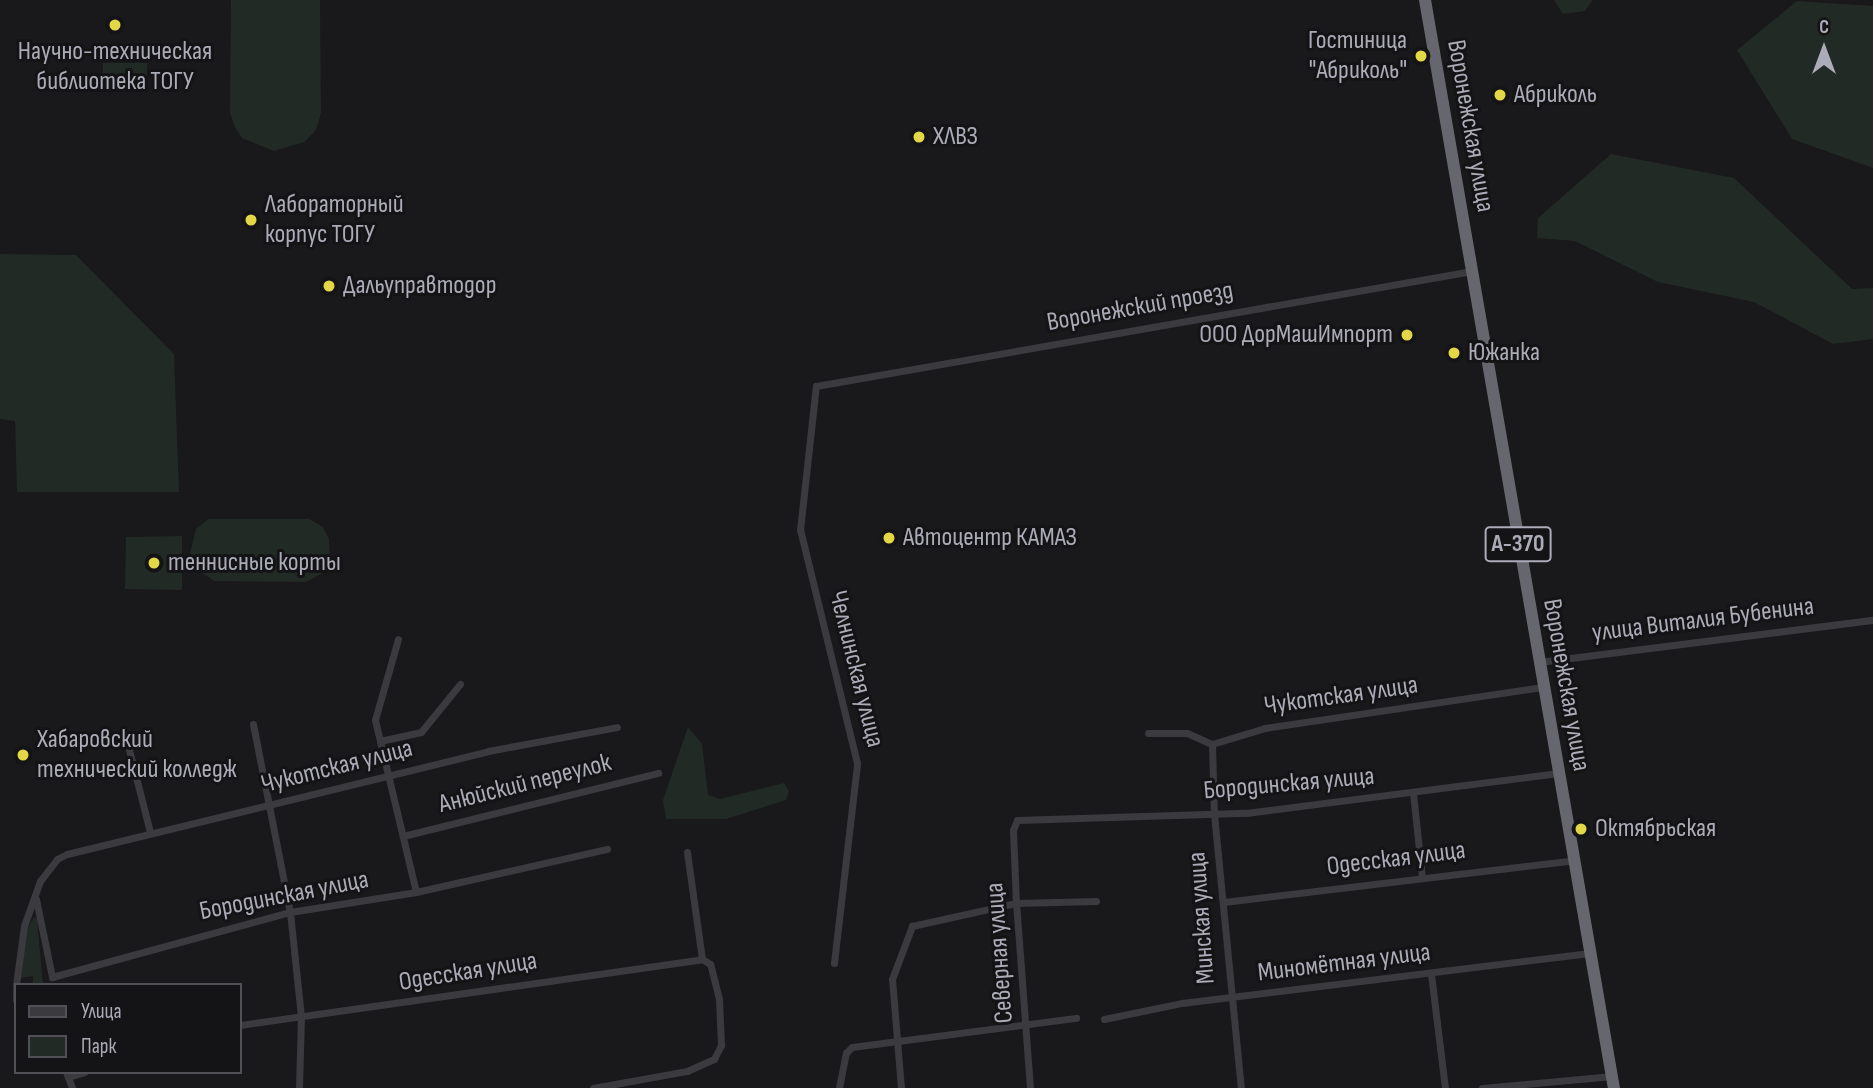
<!DOCTYPE html>
<meta charset="utf-8">
<style>
body{margin:0}
#map{position:relative;width:1873px;height:1088px;overflow:hidden;background:#19181a;font-family:"Sofia Sans Condensed",sans-serif}
div>[style]{position:absolute}
.green>*{inset:0;background:#222a25}
.street>*{height:7px;margin:-3.5px;padding:0 3.5px;transform-origin:3.5px;border-radius:3.5px;background:#3a3a3f}
.highway>*{height:12px;margin:-6px;padding:0 6px;transform-origin:6px;border-radius:6px;background:#66666f}
.dots>*{width:19px;height:19px;translate:-50% -50%;box-sizing:border-box;border:4px solid #141315;border-radius:50%}
span{translate:-50% -50%;white-space:nowrap;text-align:center;line-height:1.15;-webkit-text-stroke:6px #141315;paint-order:stroke}
.shield-label span{padding:2px 5px;background:#141315;border:2px solid;border-radius:5px;-webkit-text-stroke-width:0}
.shield-label{font-size:24px;color:#acacb9;font-weight:700}
.poi-label{font-size:26px;color:#acacb9}
.right{translate:-100% -50%;text-align:right}
.left{translate:0 -50%;text-align:left}
.street-label{font-size:26px;color:#acacb9}
.legend{position:absolute;left:14px;top:983px;width:228px;height:91px;box-sizing:border-box;background:#141315;border:2px solid #515057;margin:0;padding:9px 12px;list-style:none;font-size:21px;color:#acacb9}
.legend li{display:flex;align-items:center;gap:14px;height:35px}
.legend b{width:35px;border:2px solid #515057}
.north{position:absolute;left:1789px;top:14px;width:70px;height:70px;-webkit-text-stroke:5px #141315;paint-order:stroke;rotate:0deg;font-size:19px;font-weight:700;line-height:28px;text-align:center;color:#acacb9}
.north::after{content:'';display:block;margin:auto;width:24px;height:32px;background:#acacb9;clip-path:polygon(50% 0,100% 100%,50% 72%,0 100%)}
</style>
<div id="map">
<div class="green">
<div style="clip-path:polygon(231px 0,320px 0,321px 113px,316px 130px,304px 142px,274px 151px,242px 138px,235px 127px,230px 113px)"></div>
<div style="clip-path:polygon(1554px 0,1591px 0,1592px 1px,1585px 11px,1563px 14px)"></div>
<div style="clip-path:polygon(1797px 1px,1873px 6px,1873px 168px,1792px 139px,1737px 50px)"></div>
<div style="clip-path:polygon(103px 63px,147px 63px,147px 87px,103px 86px)"></div>
<div style="clip-path:polygon(1611px 154px,1734px 178px,1852px 289px,1873px 288px,1873px 339px,1833px 344px,1754px 302px,1658px 282px,1575px 241px,1537px 238px,1538px 218px)"></div>
<div style="clip-path:polygon(0 254px,76px 255px,174px 354px,179px 492px,17px 492px,15px 421px,0 419px)"></div>
<div style="clip-path:polygon(208px 519px,309px 519px,323px 527px,329px 539px,330px 563px,321px 574px,306px 582px,214px 581px,192px 566px,190px 553px,196px 529px)"></div>
<div style="clip-path:polygon(182px 536px,182px 590px,125px 589px,126px 537px)"></div>
<div style="clip-path:polygon(688px 727px,702px 744px,708px 795px,720px 799px,784px 783px,789px 791px,786px 800px,726px 819px,666px 819px,663px 800px)"></div>
<div style="clip-path:polygon(34px 917px,37px 918px,43px 985px,33px 985px,33px 976px,21px 978px,25px 933px)"></div>
</div>
<div class="street">
<div style="left:398px;top:639px;width:84px;rotate:105.9deg"></div>
<div style="left:375px;top:720px;width:177px;rotate:76.6deg"></div>
<div style="left:1539px;top:662px;width:337px;rotate:-7.2deg"></div>
<div style="left:253px;top:724px;width:192px;rotate:78.9deg"></div>
<div style="left:290px;top:912px;width:105px;rotate:84deg"></div>
<div style="left:301px;top:1016px;width:72px;rotate:91.6deg"></div>
<div style="left:1148px;top:733px;width:39px"></div>
<div style="left:1187px;top:733px;width:27px;rotate:24deg"></div>
<div style="left:1212px;top:744px;width:55px;rotate:-16.8deg"></div>
<div style="left:1265px;top:728px;width:281px;rotate:-8.4deg"></div>
<div style="left:125px;top:734px;width:101px;rotate:75.7deg"></div>
<div style="left:380px;top:741px;width:42px;rotate:-12.4deg"></div>
<div style="left:421px;top:732px;width:62px;rotate:-50.9deg"></div>
<div style="left:1212px;top:744px;width:70px;rotate:88.4deg"></div>
<div style="left:1214px;top:814px;width:275px;rotate:84.4deg"></div>
<div style="left:1413px;top:793px;width:84px;rotate:83.9deg"></div>
<div style="left:403px;top:836px;width:263px;rotate:-13.9deg"></div>
<div style="left:36px;top:899px;width:80px;rotate:78.4deg"></div>
<div style="left:52px;top:977px;width:247px;rotate:-15.3deg"></div>
<div style="left:290px;top:912px;width:128px;rotate:-9deg"></div>
<div style="left:416px;top:892px;width:196px;rotate:-12.7deg"></div>
<div style="left:1224px;top:902px;width:353px;rotate:-6.8deg"></div>
<div style="left:834px;top:963px;width:201px;rotate:-83.4deg"></div>
<div style="left:857px;top:763px;width:240px;rotate:-103.7deg"></div>
<div style="left:800px;top:530px;width:145px;rotate:-83.7deg"></div>
<div style="left:816px;top:386px;width:666px;rotate:-9.94deg"></div>
<div style="left:1431px;top:974px;width:115px;rotate:83deg"></div>
<div style="left:16px;top:985px;width:60px;rotate:-82.3deg"></div>
<div style="left:24px;top:926px;width:48px;rotate:-70.4deg"></div>
<div style="left:40px;top:881px;width:28px;rotate:-52deg"></div>
<div style="left:57px;top:859px;width:11px;rotate:-27deg"></div>
<div style="left:67px;top:854px;width:433px;rotate:-13.7deg"></div>
<div style="left:488px;top:751px;width:131px;rotate:-10.5deg"></div>
<div style="left:16px;top:989px;width:11px;rotate:90deg"></div>
<div style="left:1104px;top:1019px;width:80px;rotate:-11.6deg"></div>
<div style="left:1182px;top:1003px;width:411px;rotate:-7deg"></div>
<div style="left:240px;top:1025px;width:467px;rotate:-8.1deg"></div>
<div style="left:66px;top:1072px;width:17px;rotate:69deg"></div>
<div style="left:68px;top:1077px;width:17px;rotate:-17deg"></div>
<div style="left:593px;top:1088px;width:96px;rotate:-10.3deg"></div>
<div style="left:687px;top:1071px;width:30px;rotate:-24deg"></div>
<div style="left:714px;top:1059px;width:16px;rotate:-63deg"></div>
<div style="left:721px;top:1045px;width:46px;rotate:-92.5deg"></div>
<div style="left:719px;top:999px;width:36px;rotate:-104deg"></div>
<div style="left:710px;top:964px;width:9px;rotate:-148deg"></div>
<div style="left:702px;top:959px;width:108px;rotate:-98deg"></div>
<div style="left:839px;top:1088px;width:36px;rotate:-79deg"></div>
<div style="left:846px;top:1053px;width:8px;rotate:-45deg"></div>
<div style="left:852px;top:1047px;width:226px;rotate:-7.4deg"></div>
<div style="left:901px;top:1088px;width:109px;rotate:-94.7deg"></div>
<div style="left:892px;top:979px;width:57px;rotate:-69.3deg"></div>
<div style="left:912px;top:926px;width:107px;rotate:-12.5deg"></div>
<div style="left:1016px;top:903px;width:80px;rotate:-1.4deg"></div>
<div style="left:1030px;top:1088px;width:186px;rotate:-94.3deg"></div>
<div style="left:1016px;top:903px;width:73px;rotate:-92.4deg"></div>
<div style="left:1013px;top:830px;width:11px;rotate:-68deg"></div>
<div style="left:1017px;top:820px;width:229px;rotate:-1.8deg"></div>
<div style="left:1246px;top:813px;width:315px;rotate:-7.3deg"></div>
<div style="left:1482px;top:1088px;width:131px;rotate:-5.3deg"></div>
</div>
<div class="highway">
<div style="left:1425px;top:0;width:1104px;rotate:80.15deg"></div>
</div>
<div class="dots">
<div style="left:115px;top:25px;background:#e3d747"></div>
<div style="left:1421px;top:56px;background:#e3d747"></div>
<div style="left:1500px;top:95px;background:#e3d747"></div>
<div style="left:919px;top:137px;background:#e3d747"></div>
<div style="left:251px;top:220px;background:#e3d747"></div>
<div style="left:329px;top:286px;background:#e3d747"></div>
<div style="left:1407px;top:335px;background:#e3d747"></div>
<div style="left:1454px;top:353px;background:#e3d747"></div>
<div style="left:889px;top:538px;background:#e3d747"></div>
<div style="left:154px;top:563px;background:#e3d747"></div>
<div style="left:23px;top:755px;background:#e3d747"></div>
<div style="left:1581px;top:829px;background:#e3d747"></div>
</div>
<div class="shield-label">
<span style="left:1518px;top:544px">А-370</span>
</div>
<div class="poi-label">
<span class="right" style="left:1407px;top:56px">Гостиница<br>"Абриколь"</span>
<span style="left:115px;top:67px">Научно-техническая<br>библиотека ТОГУ</span>
<span class="left" style="left:1514px;top:95px">Абриколь</span>
<span class="left" style="left:933px;top:137px">ХЛВЗ</span>
<span class="left" style="left:265px;top:220px">Лабораторный<br>корпус ТОГУ</span>
<span class="left" style="left:343px;top:286px">Дальуправтодор</span>
<span class="right" style="left:1393px;top:335px">ООО ДорМашИмпорт</span>
<span class="left" style="left:1468px;top:353px">Южанка</span>
<span class="left" style="left:903px;top:538px">Автоцентр КАМАЗ</span>
<span class="left" style="left:168px;top:563px">теннисные корты</span>
<span class="left" style="left:37px;top:755px">Хабаровский<br>технический колледж</span>
<span class="left" style="left:1595px;top:829px">Октябрьская</span>
</div>
<div class="street-label">
<span style="left:1470px;top:126px;rotate:80deg">Воронежская улица</span>
<span style="left:1140px;top:307px;rotate:-10deg">Воронежский проезд</span>
<span style="left:1703px;top:620px;rotate:-7deg">улица Виталия Бубенина</span>
<span style="left:856px;top:669px;rotate:76deg">Челнинская улица</span>
<span style="left:1566px;top:685px;rotate:80deg">Воронежская улица</span>
<span style="left:1341px;top:696px;rotate:-8deg">Чукотская улица</span>
<span style="left:337px;top:767px;rotate:-14deg">Чукотская улица</span>
<span style="left:525px;top:784px;rotate:-14deg">Анюйский переулок</span>
<span style="left:1289px;top:784px;rotate:-5deg">Бородинская улица</span>
<span style="left:1396px;top:859px;rotate:-7deg">Одесская улица</span>
<span style="left:284px;top:896px;rotate:-11deg">Бородинская улица</span>
<span style="left:1202px;top:918px;rotate:-94deg">Минская улица</span>
<span style="left:1000px;top:953px;rotate:-94deg">Северная улица</span>
<span style="left:1344px;top:963px;rotate:-7deg">Миномётная улица</span>
<span style="left:468px;top:972px;rotate:-9deg">Одесская улица</span>
</div>
<ul class="legend">
<li><b style="height:9px;background:#3a3a3f"></b>Улица</li>
<li><b style="height:19px;background:#222a25"></b>Парк</li>
</ul>
<div class="north">С</div>
</div>
